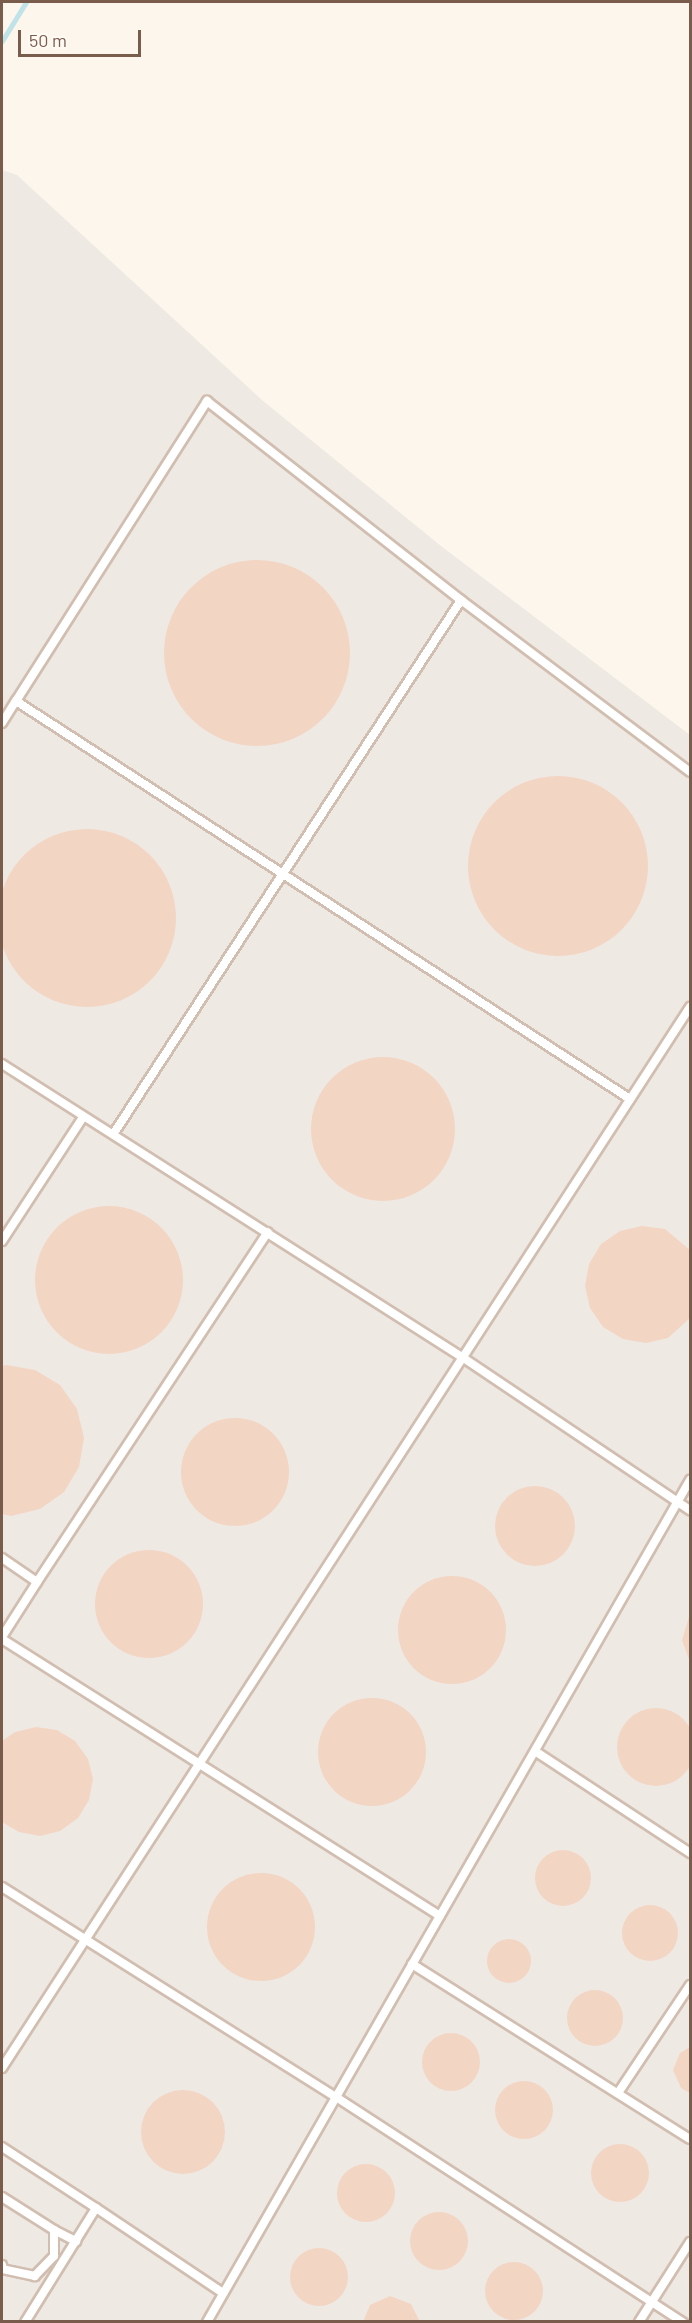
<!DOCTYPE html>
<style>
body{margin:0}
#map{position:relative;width:692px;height:2323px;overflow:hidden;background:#fdf6ec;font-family:Barlow,sans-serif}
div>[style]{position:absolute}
.industrial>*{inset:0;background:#efe9e4}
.stream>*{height:5px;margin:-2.5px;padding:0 2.5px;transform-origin:2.5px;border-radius:2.5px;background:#bfe3e8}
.building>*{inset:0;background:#f3d5c3}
.round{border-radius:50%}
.roads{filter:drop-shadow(2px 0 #d1beb0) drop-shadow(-2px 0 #d1beb0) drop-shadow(0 2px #d1beb0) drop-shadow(0 -2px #d1beb0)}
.lane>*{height:8px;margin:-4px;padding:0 4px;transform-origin:4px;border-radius:4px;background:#fff}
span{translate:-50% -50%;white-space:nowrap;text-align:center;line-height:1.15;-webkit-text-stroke:6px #fffaf3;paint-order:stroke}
.frame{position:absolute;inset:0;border:3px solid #7a5c4d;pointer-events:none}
.scale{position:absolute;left:18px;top:30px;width:123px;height:27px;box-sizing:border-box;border:3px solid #7a5c4d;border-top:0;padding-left:8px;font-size:18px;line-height:21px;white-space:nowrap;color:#7a5c4d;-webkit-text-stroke:4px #fffaf3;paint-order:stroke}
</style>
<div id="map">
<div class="industrial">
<div style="clip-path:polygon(2px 170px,17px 175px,262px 400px,441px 546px,690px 735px,690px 2321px,2px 2321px)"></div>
</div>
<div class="stream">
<div style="left:2px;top:41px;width:46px;rotate:-58.4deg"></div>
</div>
<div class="building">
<div class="round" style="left:164px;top:560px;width:186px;height:186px"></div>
<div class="round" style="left:468px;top:776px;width:180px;height:180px"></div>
<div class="round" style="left:-2px;top:829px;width:178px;height:178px"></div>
<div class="round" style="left:311px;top:1057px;width:144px;height:144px"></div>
<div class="round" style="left:35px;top:1206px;width:148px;height:148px"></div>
<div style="clip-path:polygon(642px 1226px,665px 1229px,690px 1250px,690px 1318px,668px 1338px,646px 1343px,623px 1339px,603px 1327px,590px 1308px,585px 1286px,589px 1264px,601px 1244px,620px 1231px)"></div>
<div style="clip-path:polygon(6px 1365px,35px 1370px,60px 1385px,77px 1409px,84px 1438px,79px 1467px,64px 1492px,40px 1509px,11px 1516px,2px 1514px,2px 1366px)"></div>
<div class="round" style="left:181px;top:1418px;width:108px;height:108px"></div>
<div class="round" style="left:495px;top:1486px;width:80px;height:80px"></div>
<div class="round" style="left:95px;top:1550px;width:108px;height:108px"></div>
<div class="round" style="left:398px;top:1576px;width:108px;height:108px"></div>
<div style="clip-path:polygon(690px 1614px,690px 1662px,682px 1640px)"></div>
<div class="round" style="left:318px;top:1698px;width:108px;height:108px"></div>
<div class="round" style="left:617px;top:1708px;width:78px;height:78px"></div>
<div style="clip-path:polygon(36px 1727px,57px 1730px,75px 1741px,88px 1759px,93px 1779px,89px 1800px,78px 1818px,60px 1831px,40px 1836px,19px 1832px,2px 1822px,2px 1741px,15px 1732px)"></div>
<div class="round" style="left:535px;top:1850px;width:56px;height:56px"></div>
<div class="round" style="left:207px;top:1873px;width:108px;height:108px"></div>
<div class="round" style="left:622px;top:1905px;width:56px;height:56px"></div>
<div class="round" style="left:487px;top:1939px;width:44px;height:44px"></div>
<div class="round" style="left:567px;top:1990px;width:56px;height:56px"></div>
<div class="round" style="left:422px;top:2033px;width:58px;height:58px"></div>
<div style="clip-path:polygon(690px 2047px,690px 2093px,681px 2088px,673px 2070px,680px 2053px)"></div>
<div class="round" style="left:495px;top:2081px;width:58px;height:58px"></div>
<div class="round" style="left:141px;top:2090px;width:84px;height:84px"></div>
<div class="round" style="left:591px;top:2144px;width:58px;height:58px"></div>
<div class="round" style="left:337px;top:2164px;width:58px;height:58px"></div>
<div class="round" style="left:410px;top:2212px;width:58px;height:58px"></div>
<div class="round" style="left:290px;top:2248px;width:58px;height:58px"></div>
<div class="round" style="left:485px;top:2262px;width:58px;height:58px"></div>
<div style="clip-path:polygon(390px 2296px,411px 2304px,420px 2322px,363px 2322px,370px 2305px)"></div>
</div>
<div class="roads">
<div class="lane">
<div style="left:16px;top:701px;width:356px;rotate:-57.5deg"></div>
<div style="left:207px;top:401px;width:323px;rotate:38.1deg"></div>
<div style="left:2px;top:723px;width:26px;rotate:-58deg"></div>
<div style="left:16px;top:701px;width:732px;rotate:32.95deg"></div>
<div style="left:2px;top:1064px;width:545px;rotate:32.5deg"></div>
<div style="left:462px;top:1357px;width:275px;rotate:33.9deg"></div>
<div style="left:114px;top:1133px;width:636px;rotate:-56.93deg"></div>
<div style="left:461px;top:600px;width:286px;rotate:36.9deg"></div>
<div style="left:2px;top:1241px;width:148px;rotate:-56.8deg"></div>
<div style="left:2px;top:1558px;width:42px;rotate:34.4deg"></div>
<div style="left:37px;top:1582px;width:419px;rotate:-56.6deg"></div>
<div style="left:2px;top:1637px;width:65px;rotate:-57.5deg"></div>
<div style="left:2px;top:1639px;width:518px;rotate:32.31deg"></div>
<div style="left:535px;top:1751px;width:186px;rotate:33.3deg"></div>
<div style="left:2px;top:1887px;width:395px;rotate:32.2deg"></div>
<div style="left:336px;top:2097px;width:414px;rotate:33deg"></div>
<div style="left:412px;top:1964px;width:328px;rotate:32.2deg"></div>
<div style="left:2px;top:2068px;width:1265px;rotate:-57.04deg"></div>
<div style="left:618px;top:2093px;width:130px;rotate:-56.3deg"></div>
<div style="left:2px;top:2147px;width:112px;rotate:33deg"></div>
<div style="left:96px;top:2208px;width:134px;rotate:121.9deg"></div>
<div style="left:2px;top:2197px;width:62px;rotate:32.4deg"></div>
<div style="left:54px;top:2230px;width:26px;rotate:90deg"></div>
<div style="left:54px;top:2256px;width:28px;rotate:134deg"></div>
<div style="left:35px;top:2276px;width:33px;rotate:-168deg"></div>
<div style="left:3px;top:2269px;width:4px;rotate:-104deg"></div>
<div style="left:96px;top:2208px;width:153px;rotate:33.8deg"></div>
<div style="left:54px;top:2230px;width:25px;rotate:27deg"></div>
<div style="left:207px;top:2322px;width:971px;rotate:-60.16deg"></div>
<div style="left:639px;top:2322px;width:95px;rotate:-57.5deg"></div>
</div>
</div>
<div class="frame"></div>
<div class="scale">50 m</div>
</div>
